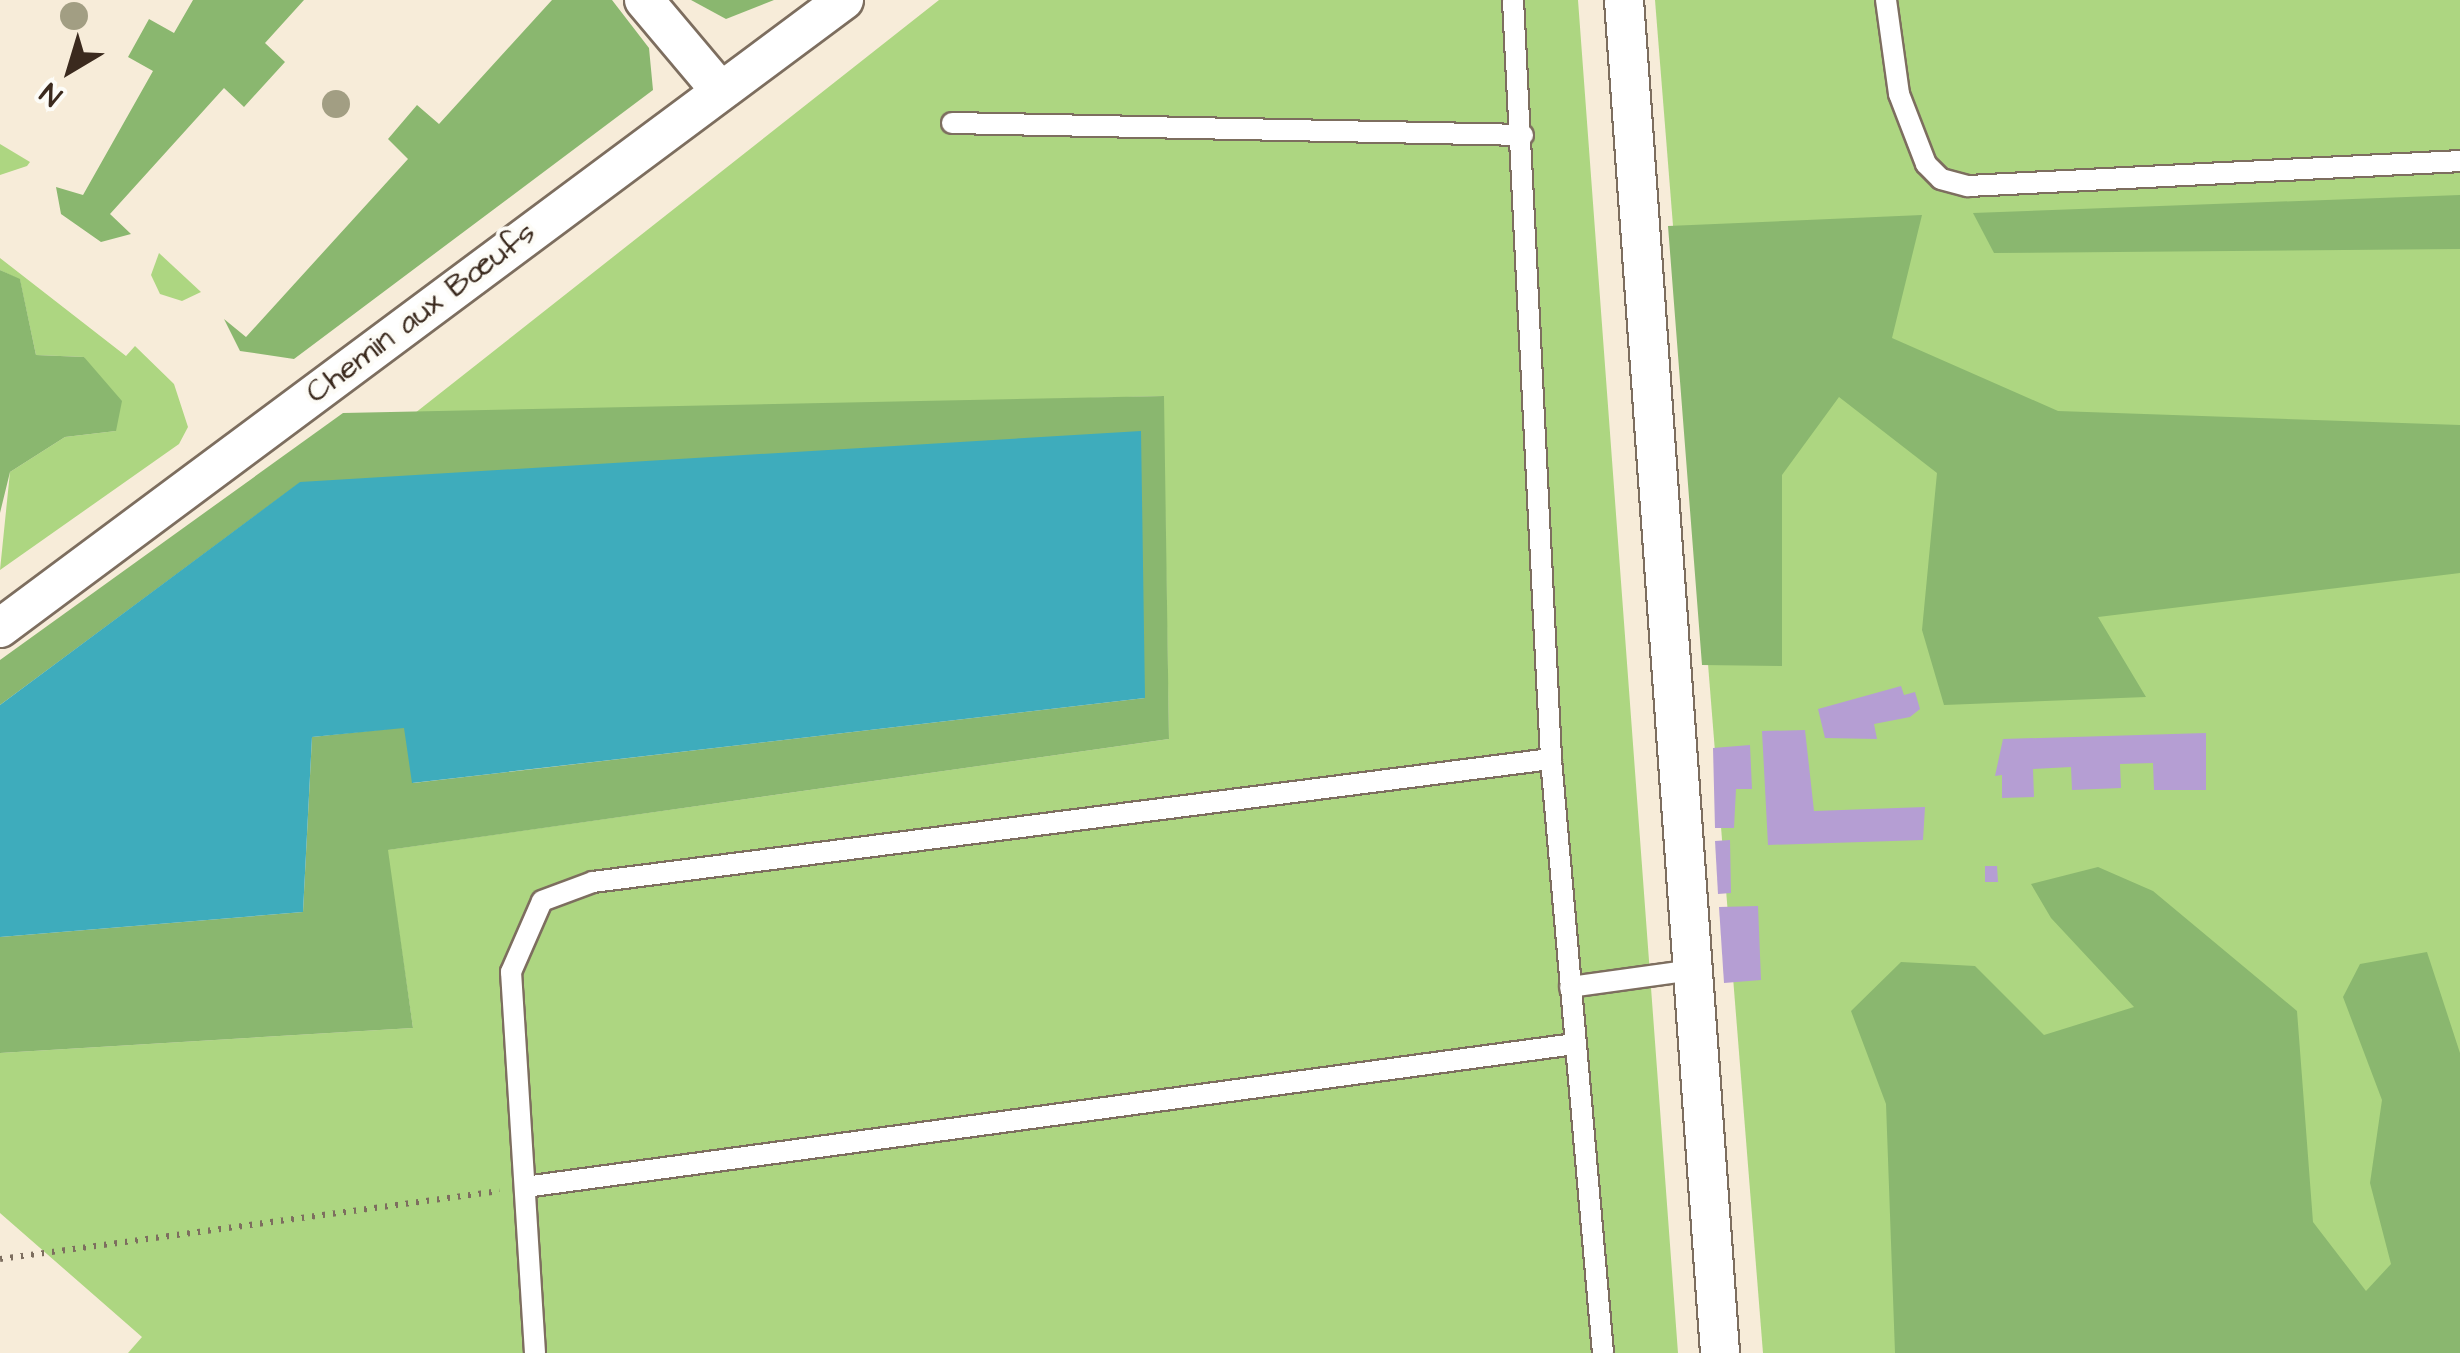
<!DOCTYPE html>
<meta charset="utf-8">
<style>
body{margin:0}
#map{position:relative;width:2460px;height:1353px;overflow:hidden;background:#f7ecd9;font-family:"Architects Daughter",sans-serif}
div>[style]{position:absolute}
.green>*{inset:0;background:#add681}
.forest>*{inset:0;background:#8ab76f}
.water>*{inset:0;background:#3eacbc}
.building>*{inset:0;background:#b59ed3}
.path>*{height:6px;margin-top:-3px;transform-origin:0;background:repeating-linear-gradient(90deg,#7d6e5f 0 2.5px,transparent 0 10.5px)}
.roads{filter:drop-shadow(2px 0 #7d6e5f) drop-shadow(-2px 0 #7d6e5f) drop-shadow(0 2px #7d6e5f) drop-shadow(0 -2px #7d6e5f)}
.service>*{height:20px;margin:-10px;padding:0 10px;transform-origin:10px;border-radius:10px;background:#fff}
.minor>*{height:38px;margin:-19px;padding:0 19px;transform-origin:19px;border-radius:19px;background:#fff}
.trees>*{width:28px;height:28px;margin:-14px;border-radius:50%;background:#a29e83}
span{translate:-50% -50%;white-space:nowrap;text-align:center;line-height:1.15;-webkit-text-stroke:8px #fdfcf7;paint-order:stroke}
.street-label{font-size:32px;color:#3b2a1e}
.north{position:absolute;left:20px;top:20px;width:100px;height:100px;-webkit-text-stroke:8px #fdfcf7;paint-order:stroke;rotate:218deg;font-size:28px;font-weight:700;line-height:40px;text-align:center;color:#3b2a1e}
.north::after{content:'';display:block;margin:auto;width:35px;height:45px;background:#3b2a1e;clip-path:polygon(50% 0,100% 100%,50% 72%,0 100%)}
</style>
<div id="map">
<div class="green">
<div style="clip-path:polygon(939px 0,1578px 0,1678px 1353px,128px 1353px,142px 1337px,0 1213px,0 1053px,413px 1028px,387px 850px,1169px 739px,1163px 396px,410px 417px)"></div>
<div style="clip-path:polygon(1655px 0,2460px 0,2460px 1353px,1763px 1353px)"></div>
<div style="clip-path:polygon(0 144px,30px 162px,27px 166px,0 175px)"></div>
<div style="clip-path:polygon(159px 253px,201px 292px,182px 301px,160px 294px,151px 275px)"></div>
<div style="clip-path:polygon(0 258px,126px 356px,135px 346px,174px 384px,188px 427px,179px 444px,0 570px,10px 472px,65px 437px,116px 431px,84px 357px,36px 355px,20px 280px,0 270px)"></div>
</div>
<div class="forest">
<div style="clip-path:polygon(193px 0,304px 0,265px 43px,285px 62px,244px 107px,224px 88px,110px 214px,131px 234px,101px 242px,61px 214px,56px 187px,83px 195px,153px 71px,128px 57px,149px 19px,174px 33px)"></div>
<div style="clip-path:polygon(552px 0,612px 0,649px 48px,653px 90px,294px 359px,240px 351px,224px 319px,246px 337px,408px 159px,388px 139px,417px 105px,439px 124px)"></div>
<div style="clip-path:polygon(691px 0,774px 0,726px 19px)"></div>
<div style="clip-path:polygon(2460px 195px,2460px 249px,1994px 253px,1973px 213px)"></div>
<div style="clip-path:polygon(1922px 215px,1892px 338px,2058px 411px,2460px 425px,2460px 573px,2098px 617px,2146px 697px,1944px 705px,1922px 630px,1937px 473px,1839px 397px,1782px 475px,1782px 666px,1702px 665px,1668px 226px)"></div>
<div style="clip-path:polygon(0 270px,20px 279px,36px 355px,84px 357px,122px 401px,116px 431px,65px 437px,10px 472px,0 513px)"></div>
<div style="clip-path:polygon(1164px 396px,1169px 739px,388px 850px,413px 1028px,0 1053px,0 937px,303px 912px,312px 737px,405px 727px,413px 783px,1145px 698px,301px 482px,0 705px,0 660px,343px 413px)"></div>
<div style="clip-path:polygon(2098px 867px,2153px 891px,2297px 1011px,2313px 1222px,2366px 1291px,2391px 1264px,2370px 1183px,2382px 1100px,2343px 997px,2360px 964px,2427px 952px,2460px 1053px,2460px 1353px,1895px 1353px,1886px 1104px,1851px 1011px,1901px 962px,1975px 966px,2044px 1035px,2134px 1007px,2051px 918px,2031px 884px)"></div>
</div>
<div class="water">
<div style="clip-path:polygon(1141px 431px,1145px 698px,412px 783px,404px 728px,312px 737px,303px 912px,0 937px,0 705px,300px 482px)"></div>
</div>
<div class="building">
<div style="clip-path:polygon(1901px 686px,1904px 695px,1915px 692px,1920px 709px,1910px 717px,1874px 724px,1877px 739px,1825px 738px,1818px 709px)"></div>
<div style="clip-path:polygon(1805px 730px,1814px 811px,1925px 807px,1923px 840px,1768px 845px,1762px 731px)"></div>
<div style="clip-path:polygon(2206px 733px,2206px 790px,2154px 790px,2153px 763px,2120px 764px,2121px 788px,2072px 790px,2071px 767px,2033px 769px,2034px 797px,2002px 798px,2002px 775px,1995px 776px,2003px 739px)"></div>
<div style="clip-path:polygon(1750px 745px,1752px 789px,1736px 789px,1734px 828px,1715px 828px,1713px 748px)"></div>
<div style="clip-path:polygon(1730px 840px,1731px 893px,1718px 894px,1715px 841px)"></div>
<div style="clip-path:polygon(1985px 866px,1997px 866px,1998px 882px,1985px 882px)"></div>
<div style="clip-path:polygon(1758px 906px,1761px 980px,1724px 983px,1719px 907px)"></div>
</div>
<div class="path">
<div style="left:0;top:1259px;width:504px;rotate:-7.76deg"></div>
</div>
<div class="roads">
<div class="service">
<div style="left:1513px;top:0;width:760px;rotate:87.13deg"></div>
<div style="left:1551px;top:759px;width:596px;rotate:85deg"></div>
<div style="left:1886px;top:0;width:95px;rotate:82.1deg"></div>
<div style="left:1899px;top:94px;width:75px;rotate:68.9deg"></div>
<div style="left:1926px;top:164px;width:21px;rotate:45deg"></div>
<div style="left:1941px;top:179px;width:28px;rotate:15deg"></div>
<div style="left:1968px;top:186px;width:493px;rotate:-2.9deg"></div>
<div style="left:952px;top:123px;width:571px;rotate:1.2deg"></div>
<div style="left:1570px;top:987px;width:124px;rotate:-7.9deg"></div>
<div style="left:525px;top:1187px;width:1059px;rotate:-7.76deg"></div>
<div style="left:535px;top:1353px;width:382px;rotate:-93.6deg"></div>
<div style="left:511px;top:972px;width:77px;rotate:-66.4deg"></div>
<div style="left:542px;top:901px;width:54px;rotate:-20.4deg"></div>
<div style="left:593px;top:882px;width:966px;rotate:-7.32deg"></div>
</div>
<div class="minor">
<div style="left:644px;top:0;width:116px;rotate:49.9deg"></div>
<div style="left:1624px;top:0;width:1356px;rotate:85.94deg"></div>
<div style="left:0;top:628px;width:1052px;rotate:-36.65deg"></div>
</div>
</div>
<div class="trees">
<div style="left:74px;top:16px"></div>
<div style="left:336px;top:104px"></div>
</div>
<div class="street-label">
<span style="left:421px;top:313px;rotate:-37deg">Chemin aux Bœufs</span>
</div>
<div class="north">N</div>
</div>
